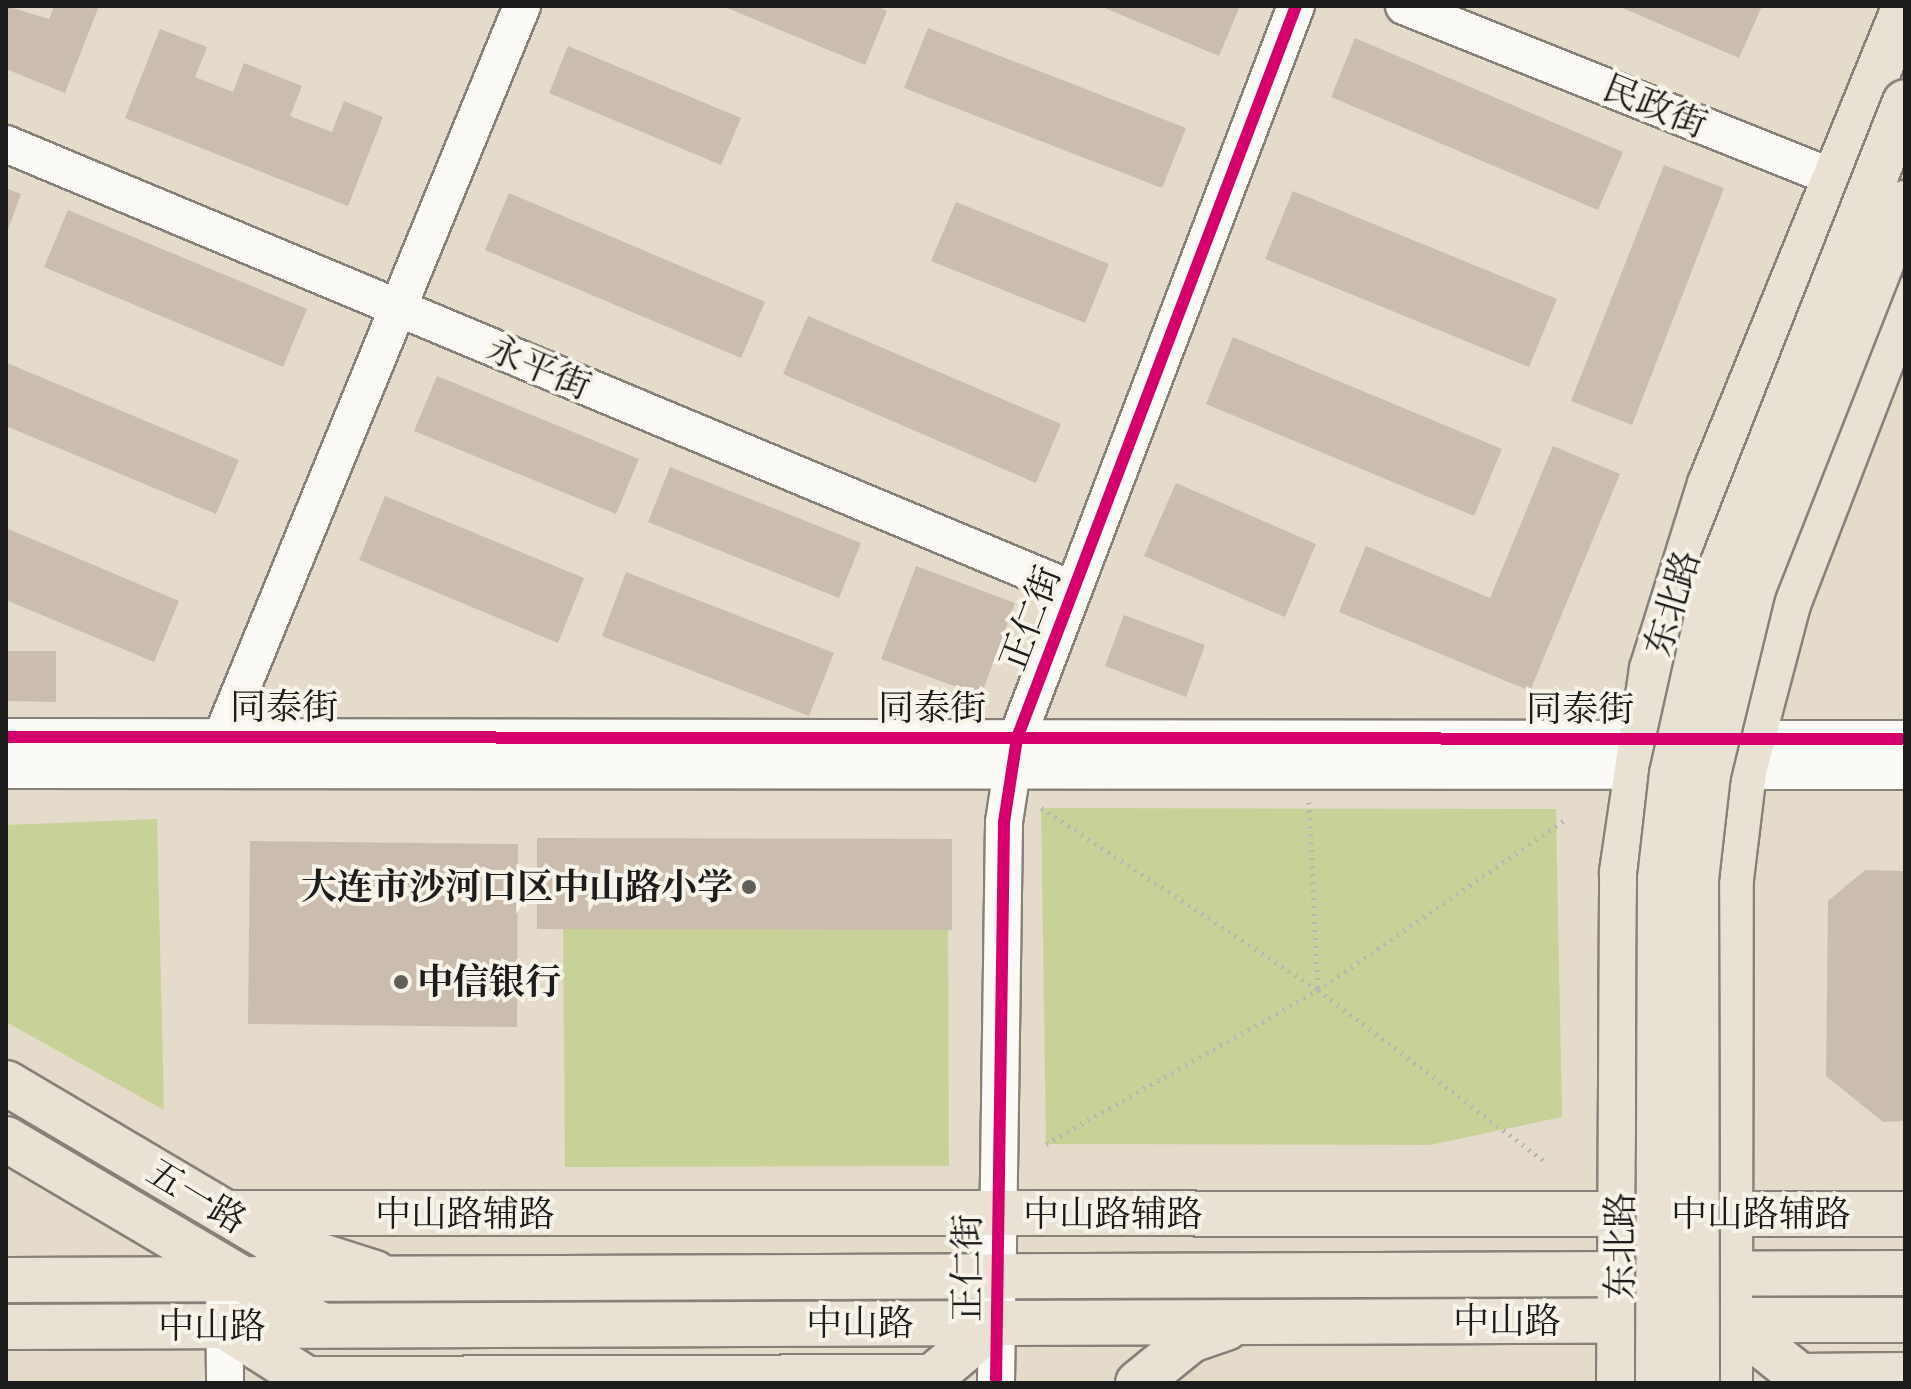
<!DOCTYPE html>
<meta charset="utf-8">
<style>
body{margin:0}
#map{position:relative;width:1911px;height:1389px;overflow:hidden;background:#e5dbca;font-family:"EB Garamond","Noto Serif SC",serif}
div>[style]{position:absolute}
.green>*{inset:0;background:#c8d298}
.building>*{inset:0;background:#cabdaf}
.path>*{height:5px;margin-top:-2.5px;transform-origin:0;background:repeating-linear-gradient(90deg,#b8b6b3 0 2px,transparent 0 8px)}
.roads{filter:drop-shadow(2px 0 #868179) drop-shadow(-2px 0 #868179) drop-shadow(0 2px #868179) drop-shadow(0 -2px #868179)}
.minor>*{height:36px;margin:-18px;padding:0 18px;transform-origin:18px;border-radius:18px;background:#fbfaf7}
.major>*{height:44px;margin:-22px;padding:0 22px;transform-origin:22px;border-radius:22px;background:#e9e1d4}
.highway>*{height:44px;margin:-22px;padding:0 22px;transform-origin:22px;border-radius:22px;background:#e9e1d4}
.bridges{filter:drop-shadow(2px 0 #868179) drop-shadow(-2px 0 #868179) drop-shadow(0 2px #868179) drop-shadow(0 -2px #868179)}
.highway-bridge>*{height:44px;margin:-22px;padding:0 22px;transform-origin:22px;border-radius:22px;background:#e9e1d4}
.cycleway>*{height:12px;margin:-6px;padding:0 6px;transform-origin:6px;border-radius:6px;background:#d6006c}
.dots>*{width:22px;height:22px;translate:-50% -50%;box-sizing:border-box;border:4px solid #f7f3e8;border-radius:50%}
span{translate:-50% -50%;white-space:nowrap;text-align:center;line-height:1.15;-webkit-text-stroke:8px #f7f3e8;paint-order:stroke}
.street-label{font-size:36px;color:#1c1c1c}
.poi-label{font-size:36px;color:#1c1c1c;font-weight:700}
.right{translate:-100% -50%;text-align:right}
.left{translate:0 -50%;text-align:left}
.frame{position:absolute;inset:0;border:8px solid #1c1c1c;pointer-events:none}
</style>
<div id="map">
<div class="green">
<div style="clip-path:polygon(1041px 808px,1556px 809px,1562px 1117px,1430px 1145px,1046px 1144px)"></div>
<div style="clip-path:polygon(157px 819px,164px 1110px,6px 1022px,6px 825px)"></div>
<div style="clip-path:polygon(948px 926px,949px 1166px,565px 1167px,563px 927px)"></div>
</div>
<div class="building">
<div style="clip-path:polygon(6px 6px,49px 19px,54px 6px,99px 6px,65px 93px,6px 69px)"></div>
<div style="clip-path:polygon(722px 6px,876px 6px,887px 11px,865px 65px)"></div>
<div style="clip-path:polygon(1100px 6px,1240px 6px,1219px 56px)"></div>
<div style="clip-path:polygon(1618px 6px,1762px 6px,1739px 58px)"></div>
<div style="clip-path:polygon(928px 28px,1186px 128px,1162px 188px,904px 88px)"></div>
<div style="clip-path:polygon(160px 29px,207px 47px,195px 77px,233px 92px,244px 63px,302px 86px,290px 116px,332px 132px,344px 101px,383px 117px,348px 206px,125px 118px)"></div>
<div style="clip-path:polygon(1355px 38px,1623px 152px,1598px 210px,1331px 97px)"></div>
<div style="clip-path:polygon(568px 46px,741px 118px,721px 165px,549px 93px)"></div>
<div style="clip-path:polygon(1664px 165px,1724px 188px,1632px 425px,1571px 401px)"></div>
<div style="clip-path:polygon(6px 188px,21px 194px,6px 235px)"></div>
<div style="clip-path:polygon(1293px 191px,1557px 299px,1529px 367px,1265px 259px)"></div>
<div style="clip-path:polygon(509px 193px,765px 302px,741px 358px,485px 250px)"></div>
<div style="clip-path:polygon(956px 202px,1109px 264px,1085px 323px,931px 261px)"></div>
<div style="clip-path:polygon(68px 210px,307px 309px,283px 367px,44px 267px)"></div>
<div style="clip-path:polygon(808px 316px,1061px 424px,1036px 483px,783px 374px)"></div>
<div style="clip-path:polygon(1233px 337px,1502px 449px,1474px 516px,1206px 404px)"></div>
<div style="clip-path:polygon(7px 363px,239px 460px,216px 514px,6px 426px)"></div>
<div style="clip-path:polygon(437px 376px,639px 459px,616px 514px,414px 431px)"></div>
<div style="clip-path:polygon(1553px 446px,1620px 474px,1530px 691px,1339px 612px,1366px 546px,1490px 598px)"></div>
<div style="clip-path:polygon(670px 467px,861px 543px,839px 598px,648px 522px)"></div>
<div style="clip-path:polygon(1176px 483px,1316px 544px,1285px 617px,1144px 556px)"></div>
<div style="clip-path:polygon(385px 496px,584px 578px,558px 643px,359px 560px)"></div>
<div style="clip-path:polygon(6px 528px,179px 601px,154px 662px,6px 600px)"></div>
<div style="clip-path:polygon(916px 566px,1015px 603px,981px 696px,881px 659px)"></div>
<div style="clip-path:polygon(626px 572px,834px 653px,809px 716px,602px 636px)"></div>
<div style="clip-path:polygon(1124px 615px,1205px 645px,1186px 697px,1105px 666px)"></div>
<div style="clip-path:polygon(6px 651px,56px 651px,56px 702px,6px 701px)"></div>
<div style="clip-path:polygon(537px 838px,952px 839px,952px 930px,537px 929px)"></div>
<div style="clip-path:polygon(250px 841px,518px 844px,517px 1027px,248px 1024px)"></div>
<div style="clip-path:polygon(1865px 870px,1905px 871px,1905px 1121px,1883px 1122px,1826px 1076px,1828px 901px)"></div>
</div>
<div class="path">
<div style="left:1309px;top:802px;width:188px;rotate:87.3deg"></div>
<div style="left:1041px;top:808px;width:331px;rotate:33.3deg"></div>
<div style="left:1318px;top:990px;width:288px;rotate:37.1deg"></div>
<div style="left:1046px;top:1144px;width:313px;rotate:-29.5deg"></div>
<div style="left:1318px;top:990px;width:303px;rotate:-34.6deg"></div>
</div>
<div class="roads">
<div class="minor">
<div style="left:1404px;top:6px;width:490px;rotate:21.8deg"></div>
<div style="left:6px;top:144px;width:1156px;rotate:22.68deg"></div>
<div style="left:6px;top:737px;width:1661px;rotate:0.07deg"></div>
<div style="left:1727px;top:739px;width:178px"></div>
<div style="left:213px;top:758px;width:813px;rotate:-67.66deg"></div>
<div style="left:6px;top:770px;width:1658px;rotate:0.03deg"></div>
<div style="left:1720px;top:771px;width:185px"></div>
<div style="left:224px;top:1279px;width:104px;rotate:89.4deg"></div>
<div style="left:996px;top:1383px;width:561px;rotate:-89.18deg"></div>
<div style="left:1004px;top:822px;width:85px;rotate:-81.2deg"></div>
<div style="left:1017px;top:738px;width:783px;rotate:-69.14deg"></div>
</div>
<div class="major">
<div style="left:6px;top:1083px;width:308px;rotate:30.6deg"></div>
<div style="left:271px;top:1240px;width:109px;rotate:17.6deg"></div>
<div style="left:6px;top:1139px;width:366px;rotate:30.6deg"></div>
<div style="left:226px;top:1213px;width:1679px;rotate:0.03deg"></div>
<div style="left:1730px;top:1320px;width:90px;rotate:38.7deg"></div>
<div style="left:1800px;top:1376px;width:105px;rotate:-0.5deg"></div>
<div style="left:1730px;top:1320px;width:175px"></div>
<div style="left:1730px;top:1320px;width:63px;rotate:90deg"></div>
<div style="left:224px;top:1326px;width:98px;rotate:32.6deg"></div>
<div style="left:307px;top:1379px;width:625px;rotate:-0.18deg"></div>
<div style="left:932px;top:1377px;width:84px;rotate:-40.2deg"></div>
<div style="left:1619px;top:1383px;width:109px;rotate:-89.5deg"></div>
<div style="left:1620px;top:1274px;width:285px;rotate:-0.2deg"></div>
</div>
<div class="highway">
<div style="left:6px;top:1280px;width:1614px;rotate:-0.21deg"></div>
<div style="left:1620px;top:1274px;width:402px;rotate:-89.7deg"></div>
<div style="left:1622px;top:872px;width:205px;rotate:-81.6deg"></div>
<div style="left:1652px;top:669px;width:194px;rotate:-72.6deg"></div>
<div style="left:1710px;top:484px;width:516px;rotate:-67.81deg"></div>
<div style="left:6px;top:1327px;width:1724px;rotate:-0.23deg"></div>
<div style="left:1730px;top:1320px;width:441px;rotate:-89.9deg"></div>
<div style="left:1731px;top:879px;width:109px;rotate:-83.1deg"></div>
<div style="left:1744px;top:771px;width:173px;rotate:-75.2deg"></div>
<div style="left:1788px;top:604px;width:326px;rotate:-68.9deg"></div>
<div style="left:1138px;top:1383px;width:68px;rotate:-39.1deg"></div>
<div style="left:1191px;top:1340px;width:37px;rotate:-19deg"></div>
</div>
</div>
<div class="bridges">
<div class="highway-bridge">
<div style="left:1658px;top:1383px;width:504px;rotate:-89.77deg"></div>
<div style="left:1660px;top:879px;width:106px;rotate:-83.5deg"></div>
<div style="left:1672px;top:774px;width:193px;rotate:-77.4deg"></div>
<div style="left:1714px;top:586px;width:520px;rotate:-68.46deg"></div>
<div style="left:1697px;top:1383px;width:504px;rotate:-90.11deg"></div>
<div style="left:1696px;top:879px;width:106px;rotate:-83.5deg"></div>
<div style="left:1708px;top:774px;width:190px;rotate:-76.3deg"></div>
<div style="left:1753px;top:589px;width:415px;rotate:-68.5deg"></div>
</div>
</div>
<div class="cycleway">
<div style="left:6px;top:737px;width:1899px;rotate:0.06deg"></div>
<div style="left:996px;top:1383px;width:561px;rotate:-89.18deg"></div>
<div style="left:1004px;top:822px;width:85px;rotate:-81.2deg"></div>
<div style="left:1017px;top:738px;width:783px;rotate:-69.14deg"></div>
</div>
<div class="dots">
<div style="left:749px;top:887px;background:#625f59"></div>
<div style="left:401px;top:982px;background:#625f59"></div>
</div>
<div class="street-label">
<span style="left:1655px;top:106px;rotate:22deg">民政街</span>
<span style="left:539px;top:367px;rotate:23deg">永平街</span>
<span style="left:1672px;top:603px;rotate:-73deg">东北路</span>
<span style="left:1030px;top:618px;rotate:-69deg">正仁街</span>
<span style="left:284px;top:707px">同泰街</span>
<span style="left:932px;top:708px">同泰街</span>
<span style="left:1580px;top:709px">同泰街</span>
<span style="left:197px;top:1196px;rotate:31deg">五一路</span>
<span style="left:465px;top:1214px">中山路辅路</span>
<span style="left:1113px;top:1214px">中山路辅路</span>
<span style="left:1761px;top:1214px">中山路辅路</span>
<span style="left:1620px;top:1246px;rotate:-90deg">东北路</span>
<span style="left:967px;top:1268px;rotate:-90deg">正仁街</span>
<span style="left:1507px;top:1321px">中山路</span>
<span style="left:860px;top:1323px">中山路</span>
<span style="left:212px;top:1326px">中山路</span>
</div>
<div class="poi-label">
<span class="right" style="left:733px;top:887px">大连市沙河口区中山路小学</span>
<span class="left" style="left:417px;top:982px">中信银行</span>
</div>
<div class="frame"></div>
</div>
